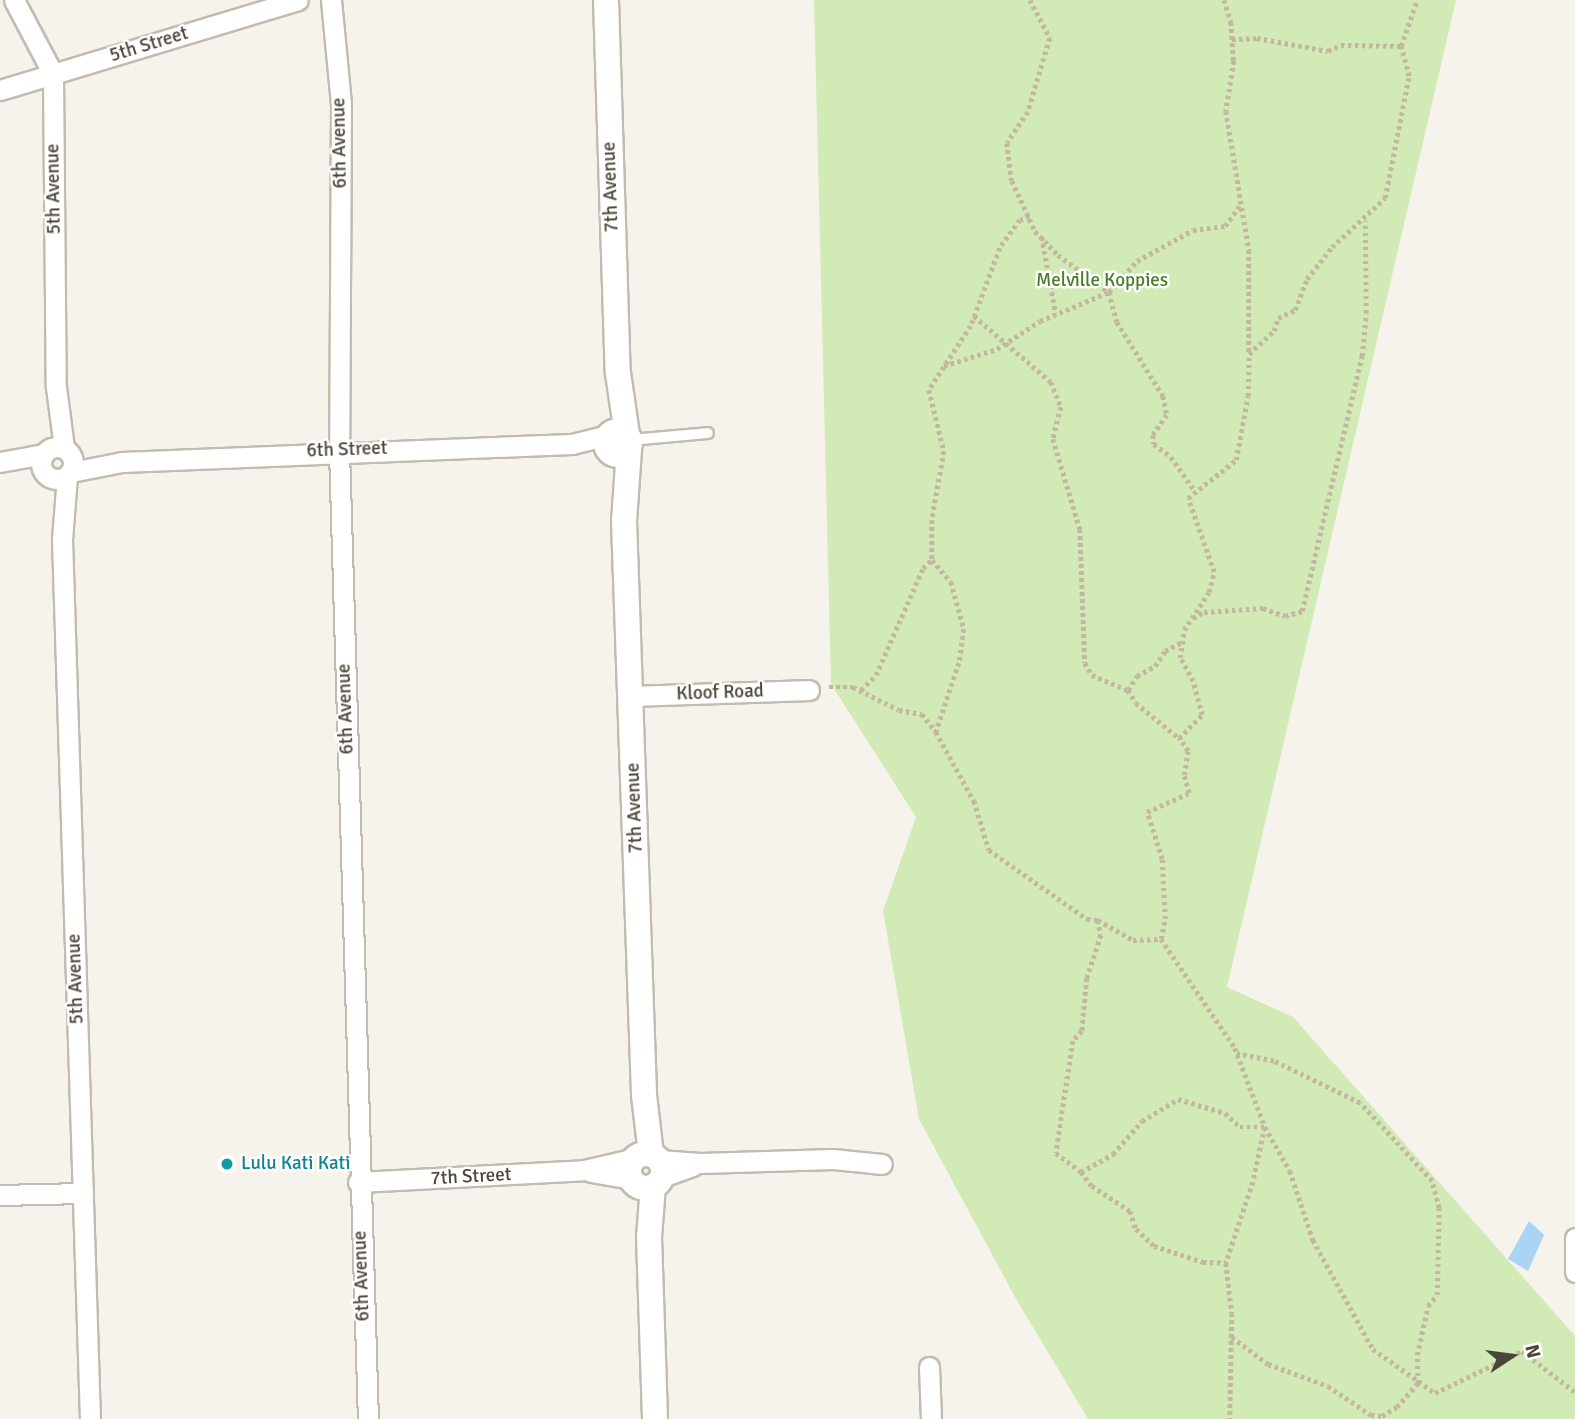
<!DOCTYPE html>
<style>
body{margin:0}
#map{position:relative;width:1575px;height:1419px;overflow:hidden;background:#f6f3ec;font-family:Signika,sans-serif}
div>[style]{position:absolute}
.green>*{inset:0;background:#d2eab5}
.water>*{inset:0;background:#a9d4f2}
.path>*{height:4.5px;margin-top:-2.25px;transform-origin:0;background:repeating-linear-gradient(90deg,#c4b79f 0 3.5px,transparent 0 7px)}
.roads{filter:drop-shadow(2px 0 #c2bbae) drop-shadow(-2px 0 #c2bbae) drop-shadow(0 2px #c2bbae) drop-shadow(0 -2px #c2bbae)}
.service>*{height:10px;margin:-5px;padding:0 5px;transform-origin:5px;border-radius:5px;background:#fff}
.minor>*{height:19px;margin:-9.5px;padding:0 9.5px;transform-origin:9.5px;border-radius:9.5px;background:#fff}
.minor>.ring{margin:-9.5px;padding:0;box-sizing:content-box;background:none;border:19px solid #fff;border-radius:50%}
.tertiary>*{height:24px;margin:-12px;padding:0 12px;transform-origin:12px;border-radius:12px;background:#fff}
.tertiary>.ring{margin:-12px;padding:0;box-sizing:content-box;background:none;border:24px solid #fff;border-radius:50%}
.dots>*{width:19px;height:19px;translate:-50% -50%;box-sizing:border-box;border:4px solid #fff;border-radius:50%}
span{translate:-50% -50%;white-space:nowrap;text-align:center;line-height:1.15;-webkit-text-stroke:5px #fff;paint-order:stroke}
.street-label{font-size:19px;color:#4b4439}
.park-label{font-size:19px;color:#4a7f2a}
.culture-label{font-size:19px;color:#0d838f}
.left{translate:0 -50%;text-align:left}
.north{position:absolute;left:1477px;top:1321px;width:70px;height:70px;-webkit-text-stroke:5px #fff;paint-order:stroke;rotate:77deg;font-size:19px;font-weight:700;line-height:28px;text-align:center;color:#4b4439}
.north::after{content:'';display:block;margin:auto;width:24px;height:32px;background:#4b4439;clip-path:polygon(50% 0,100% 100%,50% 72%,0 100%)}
</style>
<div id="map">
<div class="green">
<div style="clip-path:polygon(814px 0,1456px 0,1227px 987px,1293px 1017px,1575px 1336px,1575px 1419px,1088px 1419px,1015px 1297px,919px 1119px,883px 911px,916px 817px,831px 684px)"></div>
</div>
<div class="water">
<div style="clip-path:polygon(1529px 1221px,1544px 1235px,1528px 1271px,1508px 1259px)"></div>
</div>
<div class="path">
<div style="left:1030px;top:0;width:43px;rotate:62.2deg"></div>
<div style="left:1050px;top:38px;width:77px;rotate:106.6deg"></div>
<div style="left:1028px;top:112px;width:37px;rotate:124deg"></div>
<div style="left:1007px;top:143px;width:38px;rotate:83deg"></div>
<div style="left:1012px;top:181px;width:55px;rotate:65.3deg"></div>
<div style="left:1035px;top:231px;width:33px;rotate:46deg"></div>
<div style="left:1058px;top:255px;width:63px;rotate:36deg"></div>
<div style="left:1109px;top:292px;width:31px;rotate:75deg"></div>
<div style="left:1117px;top:322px;width:87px;rotate:58.1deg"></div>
<div style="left:1163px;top:396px;width:19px;rotate:78deg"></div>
<div style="left:1167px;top:415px;width:24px;rotate:125deg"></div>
<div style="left:1153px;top:435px;width:9px;rotate:84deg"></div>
<div style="left:1154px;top:444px;width:21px;rotate:37deg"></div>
<div style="left:1171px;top:457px;width:42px;rotate:54.8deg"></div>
<div style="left:1224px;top:0;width:23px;rotate:72deg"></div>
<div style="left:1231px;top:22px;width:39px;rotate:86deg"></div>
<div style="left:1234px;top:61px;width:51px;rotate:99.1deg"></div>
<div style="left:1226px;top:111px;width:141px;rotate:80.6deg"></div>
<div style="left:1249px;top:250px;width:104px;rotate:90deg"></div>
<div style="left:1249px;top:354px;width:34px;rotate:-43deg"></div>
<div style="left:1274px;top:331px;width:14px;rotate:-73deg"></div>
<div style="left:1278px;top:318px;width:19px;rotate:-25deg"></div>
<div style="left:1295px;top:310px;width:33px;rotate:-69deg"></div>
<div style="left:1307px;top:279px;width:41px;rotate:-52deg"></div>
<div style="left:1332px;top:247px;width:72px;rotate:-42.8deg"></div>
<div style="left:1385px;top:198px;width:124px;rotate:-78.9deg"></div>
<div style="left:1409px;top:76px;width:31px;rotate:-105deg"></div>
<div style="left:1401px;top:46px;width:49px;rotate:-70.8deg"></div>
<div style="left:1232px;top:39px;width:25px;rotate:-2deg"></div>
<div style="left:1257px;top:38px;width:72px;rotate:10.4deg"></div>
<div style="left:1328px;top:51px;width:14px;rotate:-25deg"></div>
<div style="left:1341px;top:45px;width:60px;rotate:1deg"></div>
<div style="left:1030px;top:218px;width:10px;rotate:169deg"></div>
<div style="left:1020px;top:220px;width:34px;rotate:126deg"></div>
<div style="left:1000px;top:248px;width:83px;rotate:110.4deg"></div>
<div style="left:971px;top:326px;width:77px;rotate:123.3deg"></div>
<div style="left:929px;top:390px;width:63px;rotate:76.2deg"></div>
<div style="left:944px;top:451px;width:70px;rotate:99.9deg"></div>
<div style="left:932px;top:520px;width:40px;rotate:90deg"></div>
<div style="left:932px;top:560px;width:29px;rotate:49deg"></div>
<div style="left:951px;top:582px;width:49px;rotate:74.5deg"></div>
<div style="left:964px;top:629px;width:34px;rotate:98deg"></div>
<div style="left:959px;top:663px;width:73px;rotate:108.4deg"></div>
<div style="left:936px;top:732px;width:79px;rotate:61.2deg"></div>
<div style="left:974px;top:801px;width:51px;rotate:73deg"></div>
<div style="left:989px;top:850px;width:120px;rotate:35.1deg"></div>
<div style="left:1087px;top:919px;width:11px;rotate:5deg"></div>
<div style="left:1098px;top:920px;width:15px;rotate:79deg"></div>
<div style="left:1101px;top:935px;width:45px;rotate:108deg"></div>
<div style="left:1087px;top:978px;width:53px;rotate:95.4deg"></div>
<div style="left:1082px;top:1031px;width:13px;rotate:132deg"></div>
<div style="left:1073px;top:1041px;width:113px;rotate:98.6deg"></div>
<div style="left:1056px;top:1153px;width:31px;rotate:37deg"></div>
<div style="left:1081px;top:1172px;width:37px;rotate:-29deg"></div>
<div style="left:1113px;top:1154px;width:44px;rotate:-48.7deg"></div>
<div style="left:1142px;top:1121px;width:42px;rotate:-31.4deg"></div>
<div style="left:1178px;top:1099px;width:49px;rotate:16.6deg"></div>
<div style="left:1225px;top:1113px;width:21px;rotate:43deg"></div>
<div style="left:1240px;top:1127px;width:25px"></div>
<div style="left:1265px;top:1127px;width:56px;rotate:102.3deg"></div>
<div style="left:1253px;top:1182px;width:85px;rotate:108.4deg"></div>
<div style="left:1226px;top:1263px;width:50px;rotate:83.2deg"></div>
<div style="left:1232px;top:1313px;width:106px;rotate:91.1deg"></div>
<div style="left:1042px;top:237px;width:78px;rotate:79.7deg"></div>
<div style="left:974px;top:316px;width:101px;rotate:40.6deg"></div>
<div style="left:1051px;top:382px;width:27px;rotate:68deg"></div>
<div style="left:1061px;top:407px;width:33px;rotate:104deg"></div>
<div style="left:1053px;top:439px;width:94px;rotate:73.3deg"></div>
<div style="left:1080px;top:529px;width:134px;rotate:87.9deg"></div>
<div style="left:1085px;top:663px;width:14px;rotate:60deg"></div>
<div style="left:1092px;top:675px;width:39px;rotate:23deg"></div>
<div style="left:1128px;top:690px;width:15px;rotate:58deg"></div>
<div style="left:1136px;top:703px;width:55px;rotate:39.1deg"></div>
<div style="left:944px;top:366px;width:56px;rotate:-17.8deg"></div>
<div style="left:997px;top:349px;width:51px;rotate:-33.1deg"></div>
<div style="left:1040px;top:321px;width:75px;rotate:-22.8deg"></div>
<div style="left:1109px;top:292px;width:42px;rotate:-47.9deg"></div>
<div style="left:1137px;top:261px;width:64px;rotate:-29deg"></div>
<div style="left:1193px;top:230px;width:32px;rotate:-7deg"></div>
<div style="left:1225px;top:226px;width:27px;rotate:-54deg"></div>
<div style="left:1193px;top:618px;width:13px;rotate:-29deg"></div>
<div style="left:1204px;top:612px;width:59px;rotate:-3.9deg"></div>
<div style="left:1263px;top:608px;width:23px;rotate:20deg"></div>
<div style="left:1285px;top:616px;width:18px;rotate:-16deg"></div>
<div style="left:1302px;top:611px;width:262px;rotate:-76.8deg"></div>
<div style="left:1362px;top:356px;width:43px;rotate:-84.7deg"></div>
<div style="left:1366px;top:313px;width:92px;rotate:-90.6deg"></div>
<div style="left:829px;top:687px;width:24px"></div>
<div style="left:853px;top:687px;width:51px;rotate:26.6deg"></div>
<div style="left:899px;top:710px;width:23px;rotate:10deg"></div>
<div style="left:922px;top:714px;width:23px;rotate:52deg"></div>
<div style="left:861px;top:690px;width:21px;rotate:-45deg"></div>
<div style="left:876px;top:675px;width:117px;rotate:-66.3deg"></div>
<div style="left:923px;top:568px;width:12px;rotate:-42deg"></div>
<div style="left:1128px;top:690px;width:17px;rotate:-57deg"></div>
<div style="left:1137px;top:676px;width:21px;rotate:-29deg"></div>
<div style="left:1155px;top:666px;width:18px;rotate:-56deg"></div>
<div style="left:1165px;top:651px;width:19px;rotate:-28deg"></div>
<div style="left:1098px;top:920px;width:40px;rotate:29.7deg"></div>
<div style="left:1133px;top:940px;width:28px;rotate:-2deg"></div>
<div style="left:1161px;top:939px;width:132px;rotate:55.8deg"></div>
<div style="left:1235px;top:1048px;width:85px;rotate:69.2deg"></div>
<div style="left:1265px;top:1127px;width:51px;rotate:60.4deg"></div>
<div style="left:1290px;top:1171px;width:73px;rotate:71.6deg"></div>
<div style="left:1313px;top:1240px;width:124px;rotate:61.2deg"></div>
<div style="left:1373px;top:1349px;width:76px;rotate:35.4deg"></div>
<div style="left:1435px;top:1393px;width:97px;rotate:-25.8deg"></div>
<div style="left:1522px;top:1351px;width:67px;rotate:37.7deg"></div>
<div style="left:1161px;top:939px;width:20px;rotate:-79deg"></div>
<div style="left:1165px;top:919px;width:60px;rotate:-92.9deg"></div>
<div style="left:1162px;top:859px;width:49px;rotate:-107.7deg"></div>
<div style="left:1147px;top:812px;width:46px;rotate:-24.3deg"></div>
<div style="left:1189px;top:793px;width:19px;rotate:-106deg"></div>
<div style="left:1184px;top:775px;width:24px;rotate:-81deg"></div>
<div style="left:1188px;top:751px;width:16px;rotate:-125deg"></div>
<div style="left:1179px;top:738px;width:33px;rotate:-45deg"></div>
<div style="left:1202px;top:715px;width:35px;rotate:-105deg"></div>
<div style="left:1193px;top:681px;width:26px;rotate:-119deg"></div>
<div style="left:1180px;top:658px;width:28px;rotate:-82deg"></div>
<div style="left:1184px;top:630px;width:45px;rotate:-56.7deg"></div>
<div style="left:1209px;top:592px;width:21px;rotate:-76deg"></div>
<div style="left:1214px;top:572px;width:78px;rotate:-109.4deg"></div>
<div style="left:1188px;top:498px;width:61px;rotate:-38.4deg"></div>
<div style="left:1236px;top:460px;width:65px;rotate:-79.4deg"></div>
<div style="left:1248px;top:396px;width:42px;rotate:-88.6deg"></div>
<div style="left:1081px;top:1172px;width:18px;rotate:52deg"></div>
<div style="left:1092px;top:1186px;width:45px;rotate:33.3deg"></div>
<div style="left:1130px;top:1211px;width:19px;rotate:72deg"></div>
<div style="left:1136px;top:1229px;width:25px;rotate:43deg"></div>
<div style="left:1154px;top:1246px;width:52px;rotate:18.1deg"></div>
<div style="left:1203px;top:1262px;width:23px;rotate:2deg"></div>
<div style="left:1232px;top:1337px;width:45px;rotate:36.9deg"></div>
<div style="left:1268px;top:1364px;width:64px;rotate:20.1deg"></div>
<div style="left:1328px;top:1386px;width:52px;rotate:34deg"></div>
<div style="left:1371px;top:1415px;width:11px;rotate:5deg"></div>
<div style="left:1382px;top:1416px;width:17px;rotate:-31deg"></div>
<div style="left:1397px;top:1407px;width:32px;rotate:-49deg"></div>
<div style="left:1418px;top:1383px;width:28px;rotate:-92deg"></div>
<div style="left:1417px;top:1355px;width:50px;rotate:-77.3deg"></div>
<div style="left:1428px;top:1306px;width:14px;rotate:-51deg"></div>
<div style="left:1437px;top:1295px;width:87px;rotate:-88.7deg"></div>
<div style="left:1439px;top:1208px;width:28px;rotate:-105deg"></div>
<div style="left:1432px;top:1181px;width:106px;rotate:-132.7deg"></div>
<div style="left:1360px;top:1103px;width:96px;rotate:-154deg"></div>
<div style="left:1274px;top:1061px;width:38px;rotate:-169deg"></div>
</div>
<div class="roads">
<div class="service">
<div style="left:630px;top:440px;width:78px;rotate:-5.1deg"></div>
</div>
<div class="minor">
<div style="left:14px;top:0;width:84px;rotate:62.2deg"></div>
<div style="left:53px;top:74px;width:313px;rotate:89.5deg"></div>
<div style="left:56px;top:387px;width:62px;rotate:82.5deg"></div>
<div style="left:331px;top:0;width:104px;rotate:84.5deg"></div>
<div style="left:341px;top:104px;width:346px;rotate:90.3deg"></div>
<div style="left:339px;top:450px;width:969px;rotate:88.29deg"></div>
<div style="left:0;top:90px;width:311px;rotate:-16.8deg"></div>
<div class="ring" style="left:41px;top:447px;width:13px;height:13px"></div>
<div style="left:0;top:462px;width:45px;rotate:-10.3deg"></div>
<div style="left:71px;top:472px;width:52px;rotate:-11.1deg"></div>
<div style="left:122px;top:462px;width:450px;rotate:-2.3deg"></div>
<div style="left:572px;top:444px;width:37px;rotate:-14deg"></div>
<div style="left:67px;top:476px;width:63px;rotate:94.5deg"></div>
<div style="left:62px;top:539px;width:880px;rotate:88.18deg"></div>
<div style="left:632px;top:696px;width:177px;rotate:-1.9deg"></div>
<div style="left:659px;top:1160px;width:41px;rotate:4.2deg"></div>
<div style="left:700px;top:1163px;width:133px;rotate:-1.7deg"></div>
<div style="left:833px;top:1159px;width:49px;rotate:5.8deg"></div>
<div style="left:591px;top:1172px;width:42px;rotate:9.7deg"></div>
<div style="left:662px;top:1177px;width:33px;rotate:-20deg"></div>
<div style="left:358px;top:1182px;width:226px;rotate:-3deg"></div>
<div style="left:584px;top:1170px;width:52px;rotate:-13.2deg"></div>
<div style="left:0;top:1195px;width:83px;rotate:-1.4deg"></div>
<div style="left:1575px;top:1238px;width:34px;rotate:90deg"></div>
<div style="left:929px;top:1367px;width:52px;rotate:87.8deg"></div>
</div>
<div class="tertiary">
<div style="left:606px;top:0;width:373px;rotate:88.2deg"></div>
<div style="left:618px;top:373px;width:63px;rotate:81.7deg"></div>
<div class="ring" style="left:606px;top:431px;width:0;height:0"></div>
<div style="left:629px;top:450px;width:71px;rotate:94deg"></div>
<div style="left:624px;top:521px;width:574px;rotate:88deg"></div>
<div style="left:644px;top:1095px;width:60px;rotate:83.3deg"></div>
<div class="ring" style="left:629px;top:1154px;width:10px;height:10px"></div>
<div style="left:653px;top:1186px;width:51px;rotate:94.5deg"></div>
<div style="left:649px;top:1237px;width:182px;rotate:88.1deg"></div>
</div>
</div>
<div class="dots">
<div style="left:227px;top:1164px;background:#0f9aa8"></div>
</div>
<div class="street-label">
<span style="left:149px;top:45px;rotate:-17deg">5th Street</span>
<span style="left:340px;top:143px;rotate:-91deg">6th Avenue</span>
<span style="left:611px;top:187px;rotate:-92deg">7th Avenue</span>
<span style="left:54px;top:189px;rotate:-91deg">5th Avenue</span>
<span style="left:347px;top:450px;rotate:-2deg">6th Street</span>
<span style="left:720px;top:693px;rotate:-2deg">Kloof Road</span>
<span style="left:346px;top:709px;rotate:-92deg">6th Avenue</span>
<span style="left:635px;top:808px;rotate:-92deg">7th Avenue</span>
<span style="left:76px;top:979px;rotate:-92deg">5th Avenue</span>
<span style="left:471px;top:1177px;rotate:-3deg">7th Street</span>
<span style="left:362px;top:1276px;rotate:-92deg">6th Avenue</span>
</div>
<div class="park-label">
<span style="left:1102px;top:281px">Melville Koppies</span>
</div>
<div class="culture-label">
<span class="left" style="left:241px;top:1164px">Lulu Kati Kati</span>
</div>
<div class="north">N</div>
</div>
